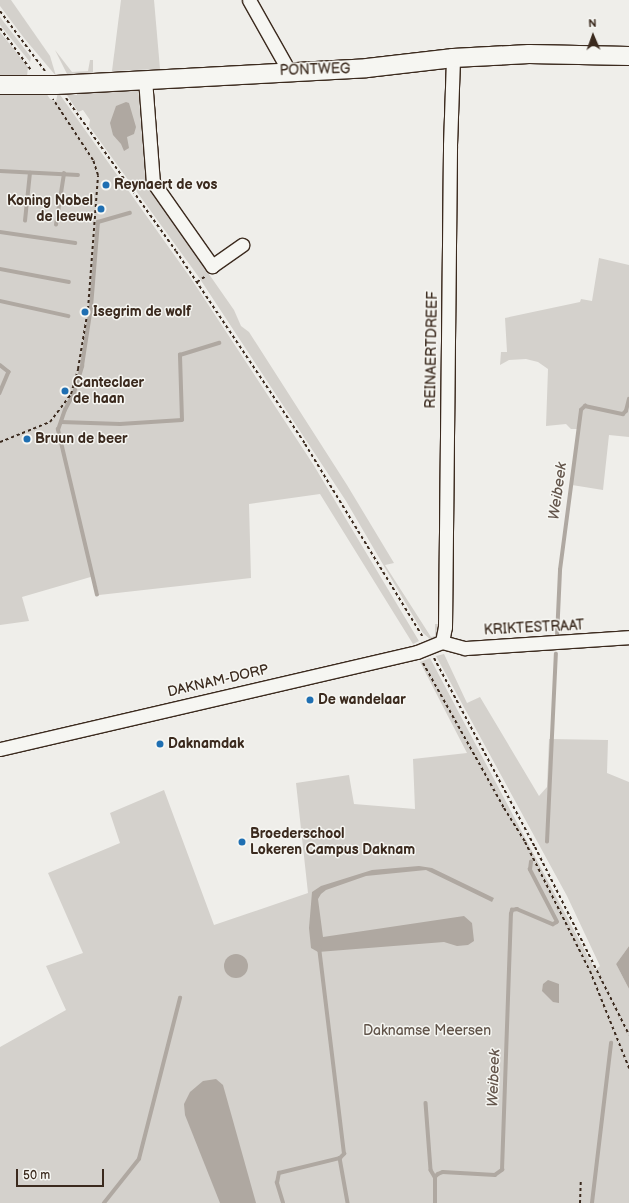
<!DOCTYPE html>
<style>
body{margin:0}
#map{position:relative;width:629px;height:1203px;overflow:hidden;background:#efeeea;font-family:"Balsamiq Sans",sans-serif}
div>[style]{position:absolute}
.green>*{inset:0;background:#d4d1cc}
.water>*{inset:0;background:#afa8a1}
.round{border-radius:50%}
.stream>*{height:3.5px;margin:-1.75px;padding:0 1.75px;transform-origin:1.75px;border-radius:1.75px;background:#afa8a1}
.path>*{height:2px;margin-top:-1px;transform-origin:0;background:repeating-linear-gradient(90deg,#3b2a1e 0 3px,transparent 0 6px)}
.roads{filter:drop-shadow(1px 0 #3b2a1e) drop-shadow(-1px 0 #3b2a1e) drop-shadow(0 1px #3b2a1e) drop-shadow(0 -1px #3b2a1e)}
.street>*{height:13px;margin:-6.5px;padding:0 6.5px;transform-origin:6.5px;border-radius:6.5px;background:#f6f6f2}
.secondary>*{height:18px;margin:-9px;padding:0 9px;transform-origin:9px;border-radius:9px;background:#f6f6f2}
.dots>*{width:11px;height:11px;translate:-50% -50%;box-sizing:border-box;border:2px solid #f6f6f2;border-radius:50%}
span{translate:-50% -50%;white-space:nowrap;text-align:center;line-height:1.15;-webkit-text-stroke:3px #f6f6f2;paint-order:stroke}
.street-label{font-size:14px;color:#3b2a1e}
.poi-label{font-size:14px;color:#3b2a1e;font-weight:700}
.left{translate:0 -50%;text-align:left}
.right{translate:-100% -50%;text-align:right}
.park-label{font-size:14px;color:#61544a}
.water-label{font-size:15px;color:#64564c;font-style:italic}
.north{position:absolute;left:573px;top:16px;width:40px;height:40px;-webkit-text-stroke:3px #f6f6f2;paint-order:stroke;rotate:358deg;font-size:11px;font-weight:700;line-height:16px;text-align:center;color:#3b2a1e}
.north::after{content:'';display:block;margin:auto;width:14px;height:18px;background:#3b2a1e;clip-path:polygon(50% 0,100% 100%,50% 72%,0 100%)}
.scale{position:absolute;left:16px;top:1169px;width:88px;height:18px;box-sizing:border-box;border:2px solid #3b2a1e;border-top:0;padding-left:5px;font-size:12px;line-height:14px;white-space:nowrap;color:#3b2a1e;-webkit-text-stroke:3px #f6f6f2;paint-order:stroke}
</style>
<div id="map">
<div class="green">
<div style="clip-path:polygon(0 0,11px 0,50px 56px,56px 76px,24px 38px,0 6px)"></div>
<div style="clip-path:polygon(121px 0,154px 0,160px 69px,112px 71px)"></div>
<div style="clip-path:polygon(0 17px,31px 57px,30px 62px,0 25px)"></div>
<div style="clip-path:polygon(0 32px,28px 67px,27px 76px,33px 91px,46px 93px,50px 99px,56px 101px,58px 92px,190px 277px,313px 464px,419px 641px,413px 644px,320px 494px,249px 504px,251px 578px,99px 595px,94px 576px,22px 597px,29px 621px,0 625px)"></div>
<div style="clip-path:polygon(55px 50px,72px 72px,88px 71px,90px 60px,93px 60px,93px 72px,91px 75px,68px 76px)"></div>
<div style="clip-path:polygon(138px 85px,146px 184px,234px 310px,241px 326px,249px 332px,347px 485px,394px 563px,385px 565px,431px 637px,435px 636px,435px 624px,438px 624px,438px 636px,435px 639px,431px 640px,423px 633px,346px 501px,198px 276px,89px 126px,90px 120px,83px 110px,78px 112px,67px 95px,77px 95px,77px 89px)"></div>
<div style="clip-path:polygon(599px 258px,629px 265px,629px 437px,609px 435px,603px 490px,572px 485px,579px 429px,571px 429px,566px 424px,546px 426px,548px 369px,538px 362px,526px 359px,509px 360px,500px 365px,501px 352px,507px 352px,505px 318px,580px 302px,581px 299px,592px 301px)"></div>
<div style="clip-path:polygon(444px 654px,467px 703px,480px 697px,539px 796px,547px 787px,549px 739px,608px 740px,607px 773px,629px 782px,629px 946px,616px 964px,629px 989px,629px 1203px,0 1203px,0 1047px,66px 1010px,46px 966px,83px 953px,48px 873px,120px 843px,110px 813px,164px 790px,214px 925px,308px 893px,296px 783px,349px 775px,354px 804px,415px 809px,413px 759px,467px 753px,420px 662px,430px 658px,595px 970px,600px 966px,567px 896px,436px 656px)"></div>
</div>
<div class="water">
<div style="clip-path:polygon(126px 102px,129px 103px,136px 127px,134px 134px,127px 137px,129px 148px,124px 151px,121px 144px,113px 135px,110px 123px,116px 106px)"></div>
<div style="clip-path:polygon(419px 866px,432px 868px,494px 898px,492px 902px,426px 870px,366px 876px,326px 890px,321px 894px,318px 899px,323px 937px,464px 916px,472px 923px,474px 941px,468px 945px,457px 946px,444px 942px,318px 952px,311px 948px,309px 928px,312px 892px,321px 886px,372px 870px)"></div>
<div style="clip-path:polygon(629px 946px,629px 989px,616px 964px)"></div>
<div class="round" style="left:224px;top:954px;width:24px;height:24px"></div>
<div style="clip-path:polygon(548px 980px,559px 984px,559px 1003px,553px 1002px,542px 991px,543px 984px)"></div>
<div style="clip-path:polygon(216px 1079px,223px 1085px,256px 1203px,220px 1203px,185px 1115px,184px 1104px,190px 1092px,203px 1081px)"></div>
</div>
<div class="stream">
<div style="left:0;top:171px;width:78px;rotate:2.9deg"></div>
<div style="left:25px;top:221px;width:48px;rotate:-84.1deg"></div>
<div style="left:56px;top:225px;width:52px;rotate:-81.1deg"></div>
<div style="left:0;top:232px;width:76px;rotate:8.3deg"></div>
<div style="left:0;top:269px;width:70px;rotate:10.7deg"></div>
<div style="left:0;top:301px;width:70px;rotate:12.4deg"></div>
<div style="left:0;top:365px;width:11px;rotate:38deg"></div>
<div style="left:9px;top:372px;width:23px;rotate:113deg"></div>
<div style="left:61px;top:422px;width:59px;rotate:1.9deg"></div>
<div style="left:120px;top:424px;width:62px;rotate:-3.7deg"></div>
<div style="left:182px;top:420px;width:65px;rotate:-91.8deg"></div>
<div style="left:180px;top:355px;width:41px;rotate:-17.1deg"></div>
<div style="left:97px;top:595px;width:170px;rotate:-103.3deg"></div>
<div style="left:58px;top:430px;width:21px;rotate:-71deg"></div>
<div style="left:65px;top:410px;width:19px;rotate:-62deg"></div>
<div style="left:74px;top:393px;width:28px;rotate:-73deg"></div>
<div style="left:82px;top:366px;width:60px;rotate:-81.3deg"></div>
<div style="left:91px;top:307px;width:85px;rotate:-85.3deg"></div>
<div style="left:98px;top:222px;width:33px;rotate:-16deg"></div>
<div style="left:557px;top:637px;width:67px;rotate:-87.4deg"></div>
<div style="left:560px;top:570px;width:161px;rotate:-82.5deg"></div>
<div style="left:581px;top:410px;width:6px;rotate:-45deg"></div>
<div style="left:585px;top:406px;width:39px;rotate:12deg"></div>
<div style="left:623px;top:414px;width:4px;rotate:-45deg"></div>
<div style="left:626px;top:411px;width:12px;rotate:-76deg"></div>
<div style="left:547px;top:842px;width:188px;rotate:-87.3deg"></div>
<div style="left:426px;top:1103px;width:67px;rotate:85.7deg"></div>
<div style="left:431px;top:1170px;width:8px;rotate:60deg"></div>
<div style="left:340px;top:1158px;width:46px;rotate:79.9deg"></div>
<div style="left:104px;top:1203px;width:56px;rotate:-51.5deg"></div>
<div style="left:139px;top:1159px;width:166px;rotate:-75.7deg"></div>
<div style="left:283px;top:1203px;width:21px;rotate:-107deg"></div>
<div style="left:277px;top:1183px;width:10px;rotate:-79deg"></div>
<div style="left:279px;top:1173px;width:63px;rotate:-13.8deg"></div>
<div style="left:340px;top:1158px;width:6px;rotate:-45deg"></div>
<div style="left:344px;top:1154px;width:208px;rotate:-96.9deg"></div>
<div style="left:435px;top:1203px;width:26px;rotate:-90deg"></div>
<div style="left:435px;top:1177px;width:4px;rotate:-45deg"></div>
<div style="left:438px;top:1174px;width:5px;rotate:-22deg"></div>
<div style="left:443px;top:1172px;width:52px;rotate:3.3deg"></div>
<div style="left:495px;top:1175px;width:9px;rotate:-36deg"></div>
<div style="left:502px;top:1170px;width:256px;rotate:-88deg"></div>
<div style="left:511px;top:914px;width:4px;rotate:-76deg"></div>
<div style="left:512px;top:910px;width:5px;rotate:-11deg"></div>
<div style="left:517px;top:909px;width:39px;rotate:23deg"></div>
<div style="left:553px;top:924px;width:4px;rotate:-27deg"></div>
<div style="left:557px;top:922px;width:59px;rotate:-117.4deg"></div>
<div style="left:530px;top:870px;width:8px;rotate:-83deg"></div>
<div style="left:592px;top:1203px;width:161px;rotate:-83.2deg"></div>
</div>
<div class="path">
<div style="left:0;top:11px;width:75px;rotate:53.1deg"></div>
<div style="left:0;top:28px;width:52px;rotate:53.6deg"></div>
<div style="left:66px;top:98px;width:188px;rotate:54.3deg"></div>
<div style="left:176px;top:251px;width:232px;rotate:56.2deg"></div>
<div style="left:305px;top:444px;width:225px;rotate:58.6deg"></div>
<div style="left:197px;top:282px;width:11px;rotate:-34deg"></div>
<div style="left:0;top:442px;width:54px;rotate:-21.8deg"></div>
<div style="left:50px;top:422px;width:35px;rotate:-53deg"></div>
<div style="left:71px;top:394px;width:26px;rotate:-74deg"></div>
<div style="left:78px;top:369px;width:61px;rotate:-80.5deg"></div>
<div style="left:88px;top:309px;width:134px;rotate:-85.7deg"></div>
<div style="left:98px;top:175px;width:16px;rotate:-108deg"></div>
<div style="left:93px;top:160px;width:73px;rotate:-123.3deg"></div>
<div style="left:434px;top:658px;width:214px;rotate:61.9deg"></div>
<div style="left:535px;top:847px;width:210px;rotate:63.4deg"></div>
<div style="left:423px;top:663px;width:166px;rotate:60.8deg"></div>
<div style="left:504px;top:808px;width:40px;rotate:58deg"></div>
<div style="left:525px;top:842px;width:144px;rotate:63.3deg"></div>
<div style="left:590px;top:971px;width:105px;rotate:68.1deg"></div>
<div style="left:580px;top:1203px;width:23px;rotate:-88deg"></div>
</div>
<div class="roads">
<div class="street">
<div style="left:249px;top:0;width:81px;rotate:60.6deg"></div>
<div style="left:145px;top:79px;width:103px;rotate:85.6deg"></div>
<div style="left:153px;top:182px;width:103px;rotate:54.9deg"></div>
<div style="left:212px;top:266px;width:37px;rotate:-35deg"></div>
<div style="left:442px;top:642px;width:15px;rotate:-79deg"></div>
<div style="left:445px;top:627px;width:482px;rotate:-89.4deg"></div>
<div style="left:450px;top:145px;width:87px;rotate:-88deg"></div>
<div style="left:442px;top:642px;width:24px;rotate:15deg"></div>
<div style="left:465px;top:648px;width:164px;rotate:-3.8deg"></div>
<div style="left:0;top:749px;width:428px;rotate:-13.1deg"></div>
<div style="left:417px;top:652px;width:27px;rotate:-22deg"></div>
</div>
<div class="secondary">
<div style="left:0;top:85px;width:56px"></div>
<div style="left:56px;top:85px;width:311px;rotate:-3.1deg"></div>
<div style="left:367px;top:68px;width:87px;rotate:-6.6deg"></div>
<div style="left:453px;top:58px;width:76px;rotate:-3deg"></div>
<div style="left:529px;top:54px;width:100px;rotate:1.1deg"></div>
</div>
</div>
<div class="dots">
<div style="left:106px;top:185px;background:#1f6fb2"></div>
<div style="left:101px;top:209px;background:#1f6fb2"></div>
<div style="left:85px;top:312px;background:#1f6fb2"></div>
<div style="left:65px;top:391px;background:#1f6fb2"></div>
<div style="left:27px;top:439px;background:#1f6fb2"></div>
<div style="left:310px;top:700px;background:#1f6fb2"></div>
<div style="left:160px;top:744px;background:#1f6fb2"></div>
<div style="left:242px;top:842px;background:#1f6fb2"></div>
</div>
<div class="street-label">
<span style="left:315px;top:70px;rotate:-2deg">PONTWEG</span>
<span style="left:432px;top:350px;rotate:-89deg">REINAERTDREEF</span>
<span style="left:534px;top:628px;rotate:-3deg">KRIKTESTRAAT</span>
<span style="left:218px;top:681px;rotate:-13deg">DAKNAM-DORP</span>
</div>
<div class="poi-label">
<span class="left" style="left:114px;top:185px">Reynaert de vos</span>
<span class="right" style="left:93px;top:209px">Koning Nobel<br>de leeuw</span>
<span class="left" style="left:93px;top:312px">Isegrim de wolf</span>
<span class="left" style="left:73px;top:391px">Canteclaer<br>de haan</span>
<span class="left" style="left:35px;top:439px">Bruun de beer</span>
<span class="left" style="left:318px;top:700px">De wandelaar</span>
<span class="left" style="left:168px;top:744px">Daknamdak</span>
<span class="left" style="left:250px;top:842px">Broederschool<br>Lokeren Campus Daknam</span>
</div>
<div class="park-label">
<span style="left:427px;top:1031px">Daknamse Meersen</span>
</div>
<div class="water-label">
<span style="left:558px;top:491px;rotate:-82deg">Weibeek</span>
<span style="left:494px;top:1078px;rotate:-88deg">Weibeek</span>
</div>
<div class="north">N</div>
<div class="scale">50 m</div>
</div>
